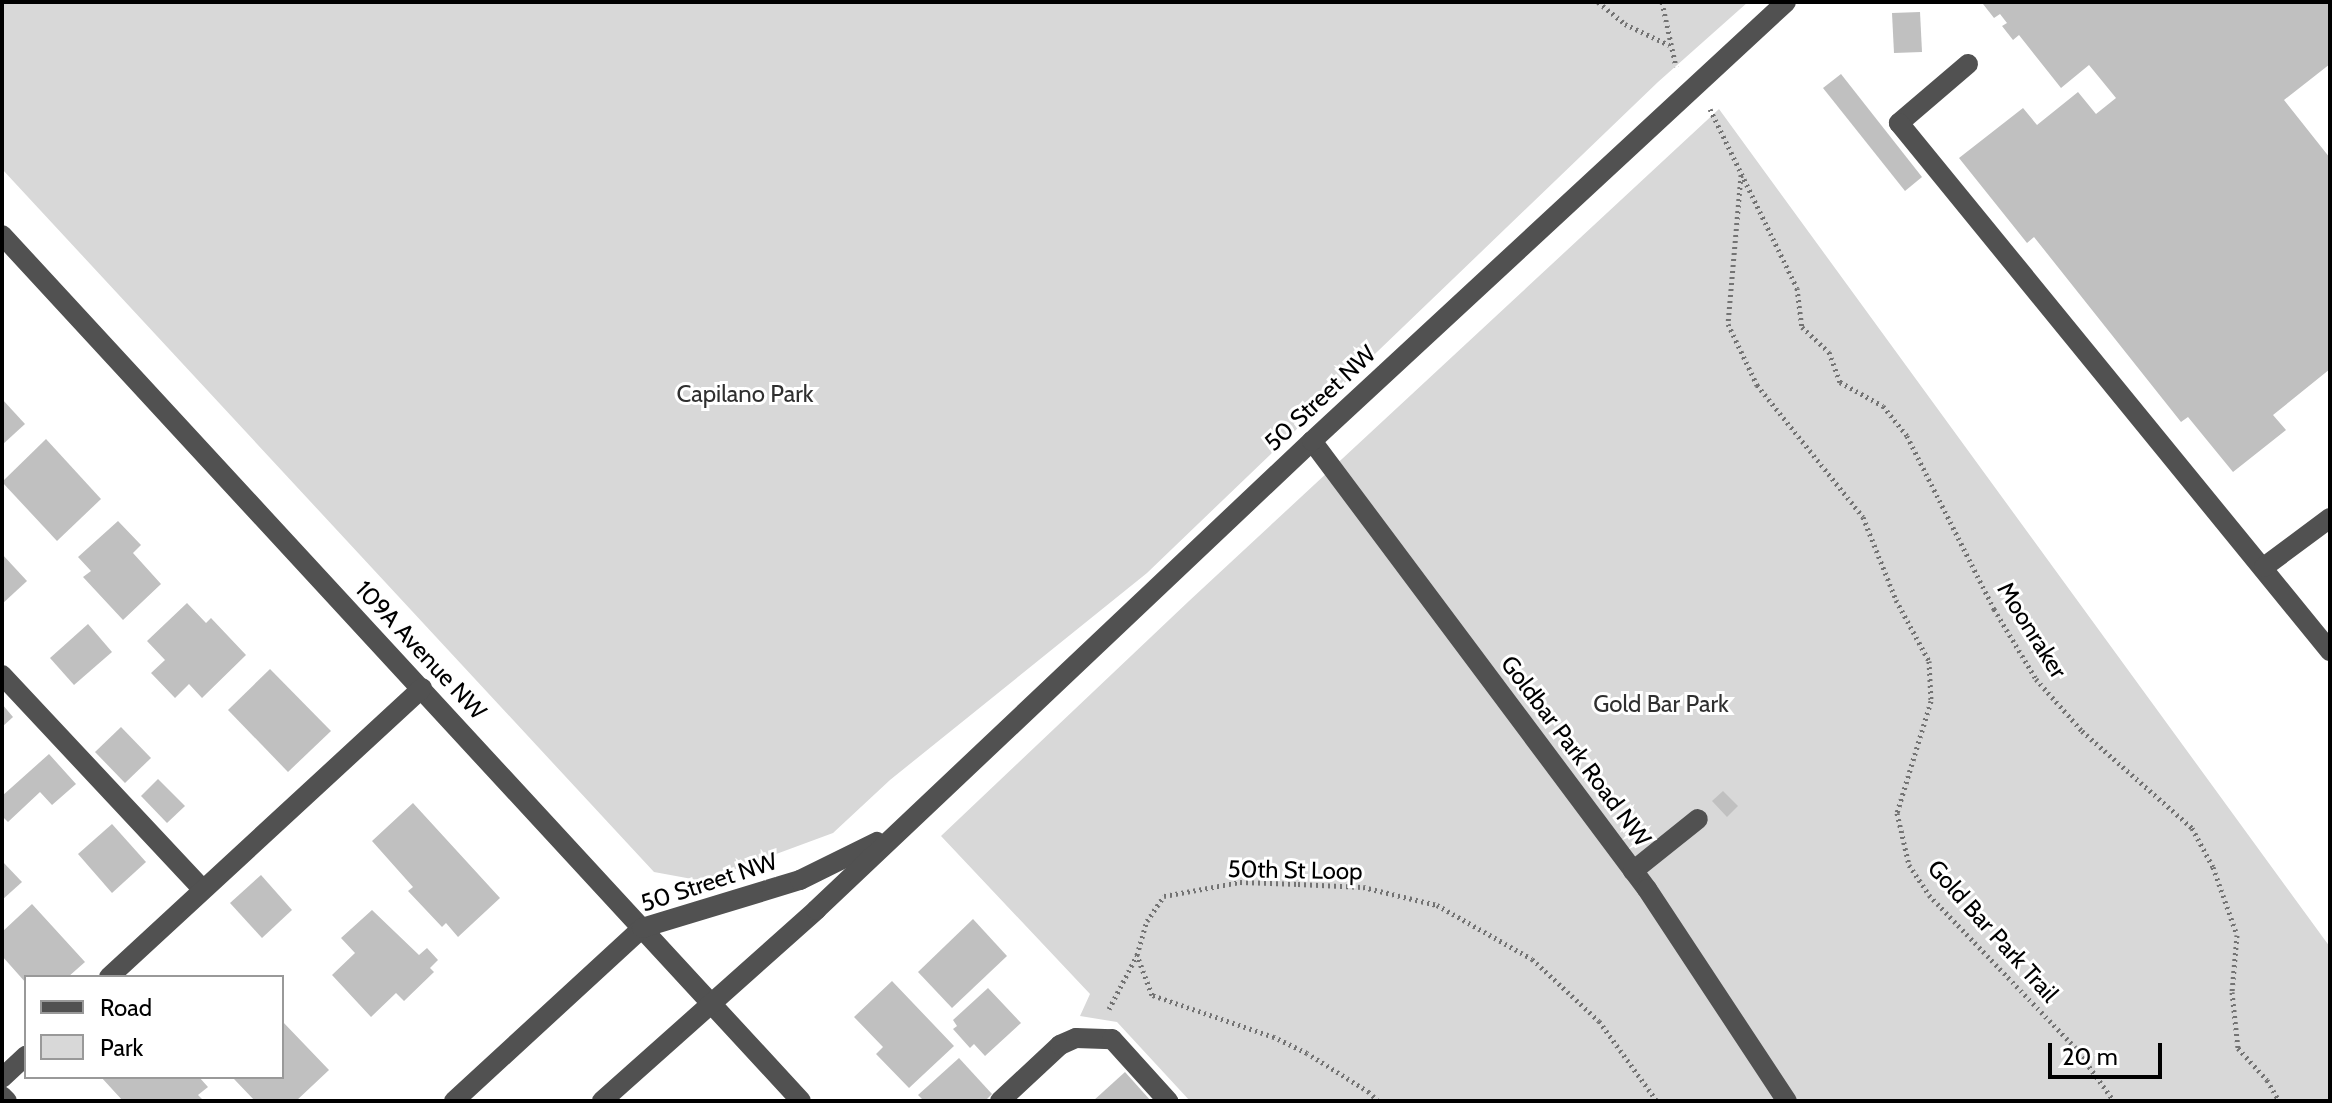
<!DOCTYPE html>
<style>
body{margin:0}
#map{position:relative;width:2332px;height:1103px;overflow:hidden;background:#fff;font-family:Cabin,sans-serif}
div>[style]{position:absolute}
.green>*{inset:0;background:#d8d8d8}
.building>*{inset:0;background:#c0c0c0}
.path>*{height:5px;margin-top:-2.5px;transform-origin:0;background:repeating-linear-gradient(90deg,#737373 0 2px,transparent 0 6px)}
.minor>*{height:20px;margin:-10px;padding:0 10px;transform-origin:10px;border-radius:10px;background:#515151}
span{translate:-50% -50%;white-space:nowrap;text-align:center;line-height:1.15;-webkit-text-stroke:6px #fff;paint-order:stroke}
.park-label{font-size:24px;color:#2f2f2f}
.street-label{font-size:24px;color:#000}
.frame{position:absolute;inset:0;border:4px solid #000;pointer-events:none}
.legend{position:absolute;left:24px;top:975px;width:260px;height:104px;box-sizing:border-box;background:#fff;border:2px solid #999;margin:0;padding:10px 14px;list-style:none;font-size:24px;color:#000}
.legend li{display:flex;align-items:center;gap:16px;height:40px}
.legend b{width:40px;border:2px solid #999}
.scale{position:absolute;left:2048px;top:1043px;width:114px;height:36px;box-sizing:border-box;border:4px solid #000;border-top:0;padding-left:10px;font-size:24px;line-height:28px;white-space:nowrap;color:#000;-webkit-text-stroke:6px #fff;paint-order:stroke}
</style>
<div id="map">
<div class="green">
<div style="clip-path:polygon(2px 2px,1748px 2px,1658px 82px,1147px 573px,890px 780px,833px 833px,703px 881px,654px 872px,2px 169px)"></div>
<div style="clip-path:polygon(1719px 109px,2330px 947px,2330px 1101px,1190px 1101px,1117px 1022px,1080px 1016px,1090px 994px,941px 836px,1189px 601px)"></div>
</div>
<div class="building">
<div style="clip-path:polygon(1986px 2px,2330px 2px,2330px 64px,2284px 100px,2330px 158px,2330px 369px,2273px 415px,2286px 430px,2233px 472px,2188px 417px,2181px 422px,2034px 237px,2027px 243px,1959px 158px,2023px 108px,2037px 125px,2078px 92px,2096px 114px,2116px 98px,2089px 65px,2061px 88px,2019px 35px,2013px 40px,2002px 26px,2007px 23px,2000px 14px,1994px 18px,1983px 4px)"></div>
<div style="clip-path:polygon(1920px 12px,1922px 52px,1894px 53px,1892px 13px)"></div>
<div style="clip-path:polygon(1841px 74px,1922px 177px,1905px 191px,1823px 88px)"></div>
<div style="clip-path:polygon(2px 399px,25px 424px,2px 445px)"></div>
<div style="clip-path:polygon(46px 439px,101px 499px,57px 541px,2px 482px)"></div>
<div style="clip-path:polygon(118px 521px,141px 545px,133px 553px,161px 584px,123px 620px,83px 577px,91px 571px,78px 557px)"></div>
<div style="clip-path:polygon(2px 554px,27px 581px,2px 604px)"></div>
<div style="clip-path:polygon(187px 603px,206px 623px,211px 618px,246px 655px,202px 698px,189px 684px,175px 698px,151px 673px,165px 660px,147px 641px)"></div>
<div style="clip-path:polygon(88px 624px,112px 652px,74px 685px,50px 658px)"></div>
<div style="clip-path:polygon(270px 669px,331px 731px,288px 772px,228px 710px)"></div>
<div style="clip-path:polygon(2px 704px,13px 717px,2px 727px)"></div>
<div style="clip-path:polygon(121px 727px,151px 758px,125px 783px,95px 752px)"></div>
<div style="clip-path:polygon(49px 754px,76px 784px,52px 805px,40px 792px,8px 822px,2px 816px,2px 796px)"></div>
<div style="clip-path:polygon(158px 779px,185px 806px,167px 823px,141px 796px)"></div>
<div style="clip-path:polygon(1723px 791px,1738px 806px,1727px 817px,1712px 801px)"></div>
<div style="clip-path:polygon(413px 803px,500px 898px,458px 937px,446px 923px,442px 927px,408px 891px,413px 887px,372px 841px)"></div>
<div style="clip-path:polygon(112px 824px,146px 862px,112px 893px,78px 854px)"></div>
<div style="clip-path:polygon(2px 861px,22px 882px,2px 900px)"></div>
<div style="clip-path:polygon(261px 875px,292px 910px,262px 938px,230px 903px)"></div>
<div style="clip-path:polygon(32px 904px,85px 962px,68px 977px,26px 977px,26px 983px,2px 956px,2px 932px)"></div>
<div style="clip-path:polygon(372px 910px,419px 955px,427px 948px,438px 960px,430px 968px,434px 972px,404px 1001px,396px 993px,371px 1017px,332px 975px,355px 953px,341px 938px)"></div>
<div style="clip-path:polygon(973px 919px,1007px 956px,952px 1008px,918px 972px)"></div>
<div style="clip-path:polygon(892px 981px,954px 1046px,909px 1088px,876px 1054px,883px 1047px,854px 1017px)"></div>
<div style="clip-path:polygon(988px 988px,1021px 1023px,985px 1056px,974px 1044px,970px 1048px,953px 1029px,957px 1026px,953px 1020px)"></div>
<div style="clip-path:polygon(282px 1021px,329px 1070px,296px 1101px,255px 1101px,234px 1079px,282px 1077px)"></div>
<div style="clip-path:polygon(959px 1058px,992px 1094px,985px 1101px,924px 1101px,918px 1095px)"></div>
<div style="clip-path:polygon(1125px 1072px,1151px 1101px,1093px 1101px)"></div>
<div style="clip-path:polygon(101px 1077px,199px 1077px,208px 1087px,198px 1095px,204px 1101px,123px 1101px)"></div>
</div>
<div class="path">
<div style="left:1598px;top:2px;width:35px;rotate:39deg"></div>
<div style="left:1625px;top:24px;width:49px;rotate:25.5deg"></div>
<div style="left:1662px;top:2px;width:66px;rotate:77.8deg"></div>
<div style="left:1710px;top:109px;width:199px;rotate:64.1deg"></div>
<div style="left:1797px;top:288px;width:39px;rotate:83deg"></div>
<div style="left:1802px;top:327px;width:37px;rotate:43deg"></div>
<div style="left:1829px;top:352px;width:32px;rotate:70deg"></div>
<div style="left:1840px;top:382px;width:49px;rotate:29.2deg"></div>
<div style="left:1883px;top:406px;width:38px;rotate:51deg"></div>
<div style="left:1907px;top:436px;width:194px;rotate:63.3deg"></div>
<div style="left:1994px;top:609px;width:82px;rotate:59deg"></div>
<div style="left:2036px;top:679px;width:69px;rotate:48.5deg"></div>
<div style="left:2082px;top:731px;width:147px;rotate:41.4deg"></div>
<div style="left:2192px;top:828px;width:44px;rotate:61.7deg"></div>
<div style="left:2213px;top:867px;width:72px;rotate:70.6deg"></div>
<div style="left:2237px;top:935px;width:57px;rotate:95deg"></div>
<div style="left:2232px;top:992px;width:56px;rotate:83.9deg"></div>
<div style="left:2238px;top:1048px;width:43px;rotate:47.8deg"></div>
<div style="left:2267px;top:1080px;width:24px;rotate:60deg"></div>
<div style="left:1741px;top:175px;width:150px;rotate:95deg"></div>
<div style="left:1728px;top:324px;width:68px;rotate:64.6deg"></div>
<div style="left:1757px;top:385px;width:169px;rotate:51.2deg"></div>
<div style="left:1863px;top:517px;width:89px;rotate:68.3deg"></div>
<div style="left:1896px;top:600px;width:69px;rotate:61.6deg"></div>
<div style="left:1929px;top:661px;width:40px;rotate:87.1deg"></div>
<div style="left:1931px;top:701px;width:117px;rotate:106.9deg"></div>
<div style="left:1897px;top:813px;width:53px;rotate:77deg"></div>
<div style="left:1909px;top:865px;width:36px;rotate:56deg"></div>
<div style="left:1929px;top:895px;width:211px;rotate:46.2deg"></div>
<div style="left:2075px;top:1047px;width:67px;rotate:54.2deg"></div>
<div style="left:1109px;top:1009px;width:61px;rotate:-62.6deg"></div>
<div style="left:1378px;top:1101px;width:13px;rotate:-135deg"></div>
<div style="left:1369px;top:1092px;width:73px;rotate:-147.8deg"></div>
<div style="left:1307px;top:1053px;width:37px;rotate:-154deg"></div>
<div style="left:1274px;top:1037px;width:129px;rotate:-161deg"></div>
<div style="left:1152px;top:995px;width:43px;rotate:-110.6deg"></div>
<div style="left:1137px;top:955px;width:35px;rotate:-74deg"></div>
<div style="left:1147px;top:921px;width:30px;rotate:-56deg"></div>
<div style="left:1164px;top:896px;width:77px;rotate:-10.4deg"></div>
<div style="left:1240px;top:882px;width:58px;rotate:2deg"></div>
<div style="left:1298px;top:884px;width:65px;rotate:2.6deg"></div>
<div style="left:1363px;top:887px;width:76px;rotate:13.7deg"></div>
<div style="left:1437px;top:905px;width:109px;rotate:29.6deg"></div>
<div style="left:1532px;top:959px;width:91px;rotate:42.8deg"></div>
<div style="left:1599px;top:1021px;width:99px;rotate:54.1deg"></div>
</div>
<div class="minor">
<div style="left:1968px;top:64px;width:91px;rotate:139.5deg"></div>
<div style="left:1899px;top:123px;width:682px;rotate:50.78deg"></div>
<div style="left:2px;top:235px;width:1178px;rotate:47.3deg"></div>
<div style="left:1312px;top:441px;width:559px;rotate:53.21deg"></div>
<div style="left:1647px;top:889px;width:254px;rotate:56.6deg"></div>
<div style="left:2264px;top:567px;width:82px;rotate:-36.6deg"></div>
<div style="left:2px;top:675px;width:293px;rotate:46.9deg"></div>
<div style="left:1633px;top:871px;width:83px;rotate:-38.7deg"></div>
<div style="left:109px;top:977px;width:426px;rotate:-42.7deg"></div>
<div style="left:2px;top:1078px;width:33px;rotate:-43deg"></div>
<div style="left:2px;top:1096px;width:7px;rotate:45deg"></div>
<div style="left:454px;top:1101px;width:255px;rotate:-42.6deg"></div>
<div style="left:642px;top:928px;width:165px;rotate:-16.9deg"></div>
<div style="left:800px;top:880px;width:86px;rotate:-26.3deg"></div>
<div style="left:602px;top:1101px;width:287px;rotate:-41.7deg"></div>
<div style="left:816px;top:910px;width:683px;rotate:-43.4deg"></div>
<div style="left:1312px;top:441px;width:646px;rotate:-42.8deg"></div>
<div style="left:1000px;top:1101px;width:82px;rotate:-43deg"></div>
<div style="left:1060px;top:1045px;width:17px;rotate:-24deg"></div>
<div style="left:1076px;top:1038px;width:36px;rotate:2deg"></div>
<div style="left:1112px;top:1039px;width:84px;rotate:47.9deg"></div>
</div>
<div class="park-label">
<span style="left:745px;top:394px">Capilano Park</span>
<span style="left:1661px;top:704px">Gold Bar Park</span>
</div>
<div class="street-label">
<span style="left:1320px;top:398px;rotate:-43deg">50 Street NW</span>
<span style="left:2032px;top:630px;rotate:58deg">Moonraker</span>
<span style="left:421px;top:650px;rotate:47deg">109A Avenue NW</span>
<span style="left:1576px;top:751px;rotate:53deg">Goldbar Park Road NW</span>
<span style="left:1295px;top:870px;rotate:1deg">50th St Loop</span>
<span style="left:709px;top:882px;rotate:-18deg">50 Street NW</span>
<span style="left:1993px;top:931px;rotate:48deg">Gold Bar Park Trail</span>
</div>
<div class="frame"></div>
<ul class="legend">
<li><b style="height:10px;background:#515151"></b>Road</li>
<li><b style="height:22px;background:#d8d8d8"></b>Park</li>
</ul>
<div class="scale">20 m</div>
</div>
